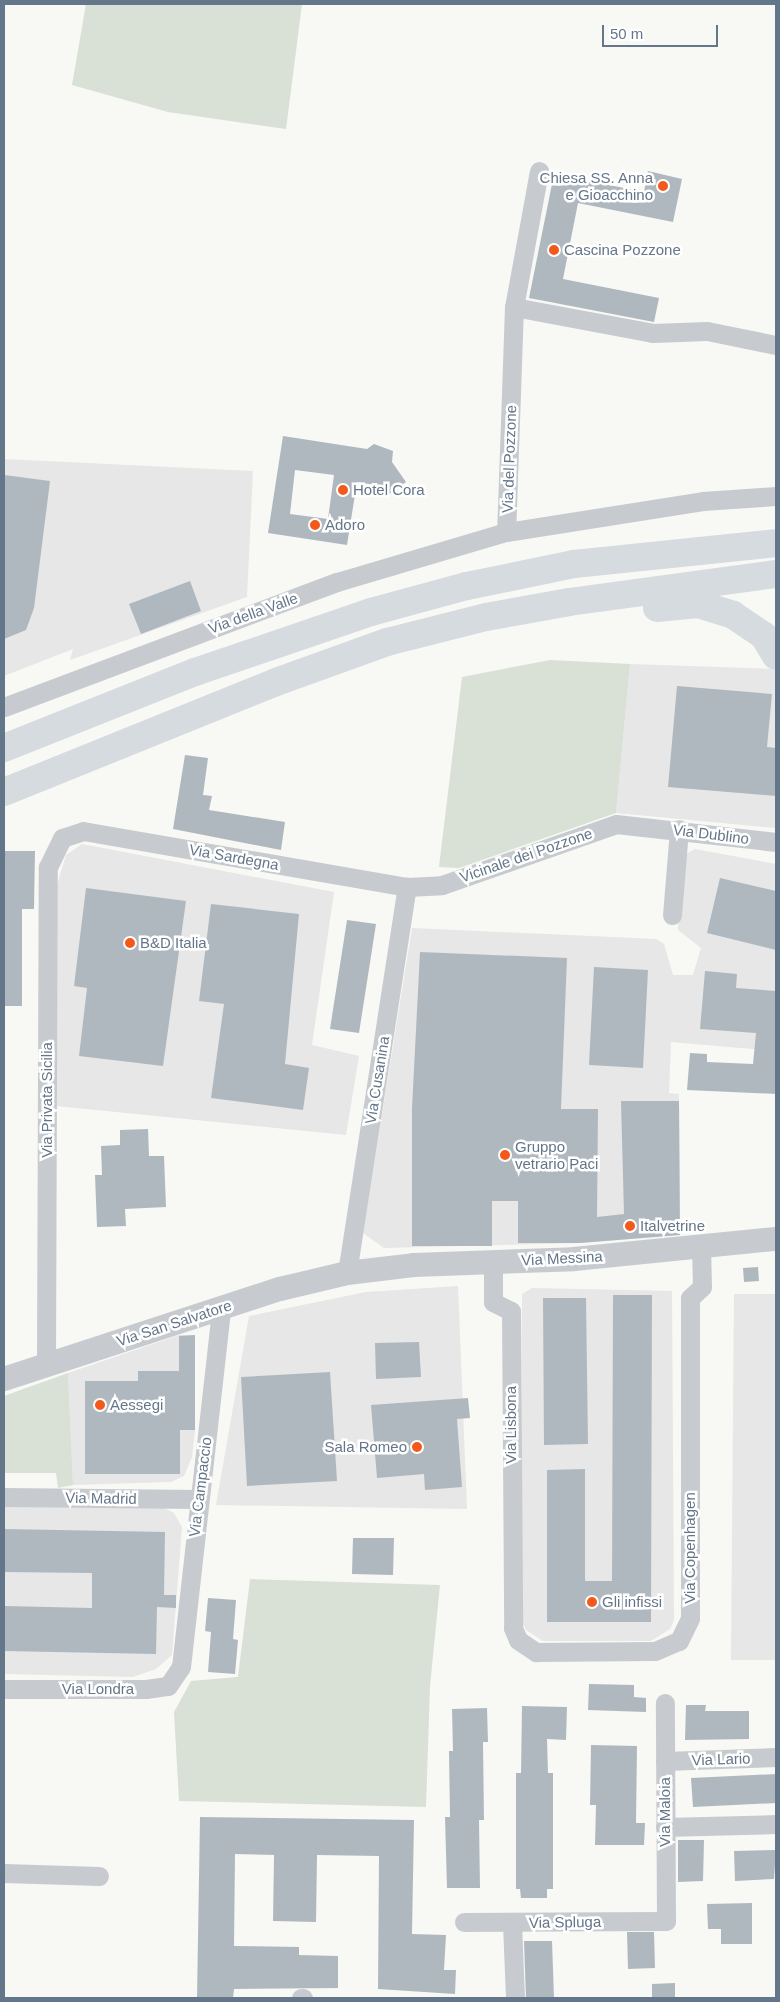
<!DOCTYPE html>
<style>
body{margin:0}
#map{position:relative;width:780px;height:2002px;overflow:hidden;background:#f8f8f5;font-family:Arial,sans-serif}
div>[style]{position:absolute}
.built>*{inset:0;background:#e6e7e6}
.green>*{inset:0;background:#d9e0d5}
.building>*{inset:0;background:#b0b8bf}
.minor>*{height:19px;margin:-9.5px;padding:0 9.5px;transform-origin:9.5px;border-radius:9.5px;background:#c7cbcf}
.tertiary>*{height:24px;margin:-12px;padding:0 12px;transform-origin:12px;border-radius:12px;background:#c7cbcf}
.trunk>*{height:28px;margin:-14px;padding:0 14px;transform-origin:14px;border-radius:14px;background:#d6dbe0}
.dots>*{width:14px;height:14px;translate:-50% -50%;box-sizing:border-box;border:2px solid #fff;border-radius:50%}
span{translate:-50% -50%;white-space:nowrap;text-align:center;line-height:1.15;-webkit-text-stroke:5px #fff;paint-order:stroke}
.poi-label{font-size:15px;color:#647689}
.right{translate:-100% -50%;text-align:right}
.left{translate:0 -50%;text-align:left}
.street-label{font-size:15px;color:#647689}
.frame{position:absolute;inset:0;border:5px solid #647689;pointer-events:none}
.scale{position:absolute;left:602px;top:25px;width:116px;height:22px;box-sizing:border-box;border:2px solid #647689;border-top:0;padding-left:6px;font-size:15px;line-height:18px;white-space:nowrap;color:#647689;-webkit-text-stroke:4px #fff;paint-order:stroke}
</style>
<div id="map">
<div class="built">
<div style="clip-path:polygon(4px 459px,253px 471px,247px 597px,70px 660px,73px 649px,4px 676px)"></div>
<div style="clip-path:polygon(630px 664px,776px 669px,776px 828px,616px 813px)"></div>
<div style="clip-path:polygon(82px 844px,334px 892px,312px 1045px,359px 1056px,346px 1135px,56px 1106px,56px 888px,66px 855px)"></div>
<div style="clip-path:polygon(695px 849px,776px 864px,776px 1051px,671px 1042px,669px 1093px,679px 1094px,680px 1235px,580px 1243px,384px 1248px,363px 1233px,412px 928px,656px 939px,664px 944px,673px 975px,693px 975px,701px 948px,678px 930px,681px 863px,686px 854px)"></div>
<div style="clip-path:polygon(458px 1286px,467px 1509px,216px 1505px,249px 1316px,366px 1292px)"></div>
<div style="clip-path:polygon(532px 1288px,672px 1291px,674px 1620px,670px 1629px,651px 1641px,543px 1641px,526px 1630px,521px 1620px,522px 1294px)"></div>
<div style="clip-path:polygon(734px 1294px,776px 1294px,776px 1660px,731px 1660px)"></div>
<div style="clip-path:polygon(179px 1335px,195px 1335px,195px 1430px,192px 1457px,184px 1476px,171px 1482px,73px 1485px,68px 1373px)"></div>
<div style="clip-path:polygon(4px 1506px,164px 1508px,174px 1513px,182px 1527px,172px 1655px,156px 1669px,133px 1677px,4px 1674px)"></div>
</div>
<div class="green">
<div style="clip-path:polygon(86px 4px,302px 4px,286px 129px,168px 112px,72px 85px)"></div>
<div style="clip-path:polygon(550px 660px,630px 664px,616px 813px,459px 868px,439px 867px,462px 677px)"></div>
<div style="clip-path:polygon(68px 1373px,73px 1485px,58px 1488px,56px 1473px,4px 1473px,4px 1396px)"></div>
<div style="clip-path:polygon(250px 1579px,440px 1585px,430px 1686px,426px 1807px,179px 1801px,174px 1712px,191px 1681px,238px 1677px)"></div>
</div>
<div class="building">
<div style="clip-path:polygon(648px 171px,682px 179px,673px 222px,578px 203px,563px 279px,659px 298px,654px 322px,529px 298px,554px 174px,644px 192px)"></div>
<div style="clip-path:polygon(evenodd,283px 436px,367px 449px,374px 444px,393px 451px,392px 462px,406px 482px,388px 495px,375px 485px,357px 482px,347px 545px,268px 533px,283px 436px,295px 470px,334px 475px,328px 519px,290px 514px,295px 470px)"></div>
<div style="clip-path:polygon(4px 475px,50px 481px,34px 608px,26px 630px,4px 639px)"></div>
<div style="clip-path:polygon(190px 581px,201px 611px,141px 634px,129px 604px)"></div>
<div style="clip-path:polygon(677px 686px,772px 694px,767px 747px,776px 748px,776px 796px,668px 787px)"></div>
<div style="clip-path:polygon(185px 755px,208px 758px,203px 795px,212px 796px,209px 810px,285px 822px,281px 850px,173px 829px)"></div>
<div style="clip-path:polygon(4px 851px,35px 851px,34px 909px,22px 909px,22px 1006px,4px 1006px)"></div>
<div style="clip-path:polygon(720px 878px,776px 891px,776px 950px,707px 933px)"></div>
<div style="clip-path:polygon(86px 888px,186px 901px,163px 1066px,79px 1056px,87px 988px,74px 986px)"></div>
<div style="clip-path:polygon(211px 904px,299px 914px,285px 1064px,309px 1068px,303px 1110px,211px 1098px,224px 1004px,199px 1001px)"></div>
<div style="clip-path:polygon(347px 920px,376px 924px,359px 1033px,330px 1029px)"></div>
<div style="clip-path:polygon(420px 952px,567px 958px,561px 1109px,598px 1109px,597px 1217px,624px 1214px,621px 1101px,679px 1101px,680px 1235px,580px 1243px,518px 1243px,518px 1201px,492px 1201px,492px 1246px,412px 1246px,412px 1108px)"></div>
<div style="clip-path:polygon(594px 967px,648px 970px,643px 1068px,589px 1065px)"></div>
<div style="clip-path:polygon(705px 971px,737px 974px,736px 988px,776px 991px,776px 1094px,687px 1090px,690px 1053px,707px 1054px,707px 1062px,753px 1064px,756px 1033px,700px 1029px)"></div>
<div style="clip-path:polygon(148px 1129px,149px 1156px,164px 1156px,166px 1207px,125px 1209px,126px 1226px,97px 1227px,95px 1175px,102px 1175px,101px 1146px,120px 1145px,120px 1130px)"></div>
<div style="clip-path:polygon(758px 1267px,759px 1281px,744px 1282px,743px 1268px)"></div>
<div style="clip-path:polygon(613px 1295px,652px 1295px,651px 1622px,547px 1622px,547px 1470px,585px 1469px,585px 1581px,612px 1581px)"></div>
<div style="clip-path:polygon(543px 1298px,586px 1298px,588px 1444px,544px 1445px)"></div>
<div style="clip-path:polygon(195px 1335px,195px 1430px,180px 1430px,180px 1474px,85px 1474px,85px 1381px,138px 1381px,138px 1371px,179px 1371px,179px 1336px)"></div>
<div style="clip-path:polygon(419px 1342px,421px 1377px,376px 1379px,375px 1343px)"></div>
<div style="clip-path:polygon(330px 1372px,337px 1481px,247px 1486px,241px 1377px)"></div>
<div style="clip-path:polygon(468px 1398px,470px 1418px,457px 1419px,462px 1487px,425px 1490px,424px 1474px,377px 1478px,371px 1405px)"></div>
<div style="clip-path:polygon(4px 1529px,165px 1532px,164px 1595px,176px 1595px,176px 1608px,157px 1607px,156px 1654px,4px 1651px,4px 1606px,92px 1608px,92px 1573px,4px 1572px)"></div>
<div style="clip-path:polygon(353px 1538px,394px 1538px,393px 1575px,352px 1574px)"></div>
<div style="clip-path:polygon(208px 1598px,236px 1600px,233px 1639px,238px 1640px,235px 1674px,208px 1672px,211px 1632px,205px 1631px)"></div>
<div style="clip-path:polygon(589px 1684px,634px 1685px,634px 1697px,646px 1698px,646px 1712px,588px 1710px)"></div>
<div style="clip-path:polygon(686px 1705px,706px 1705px,705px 1711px,749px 1711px,749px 1739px,685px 1740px)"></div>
<div style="clip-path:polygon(522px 1706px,567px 1707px,566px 1740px,547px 1739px,548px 1773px,553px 1773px,553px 1889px,547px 1889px,547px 1898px,521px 1898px,520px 1889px,516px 1889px,516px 1773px,521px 1773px)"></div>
<div style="clip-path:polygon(487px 1708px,488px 1742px,483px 1742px,484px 1820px,479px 1820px,480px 1888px,447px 1888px,445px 1817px,450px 1817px,449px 1751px,453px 1751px,452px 1709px)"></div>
<div style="clip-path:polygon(591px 1745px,637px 1746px,636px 1823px,645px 1823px,644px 1845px,595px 1845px,596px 1805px,590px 1805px)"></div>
<div style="clip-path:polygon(776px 1774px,776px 1803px,693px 1807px,691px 1778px)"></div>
<div style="clip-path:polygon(200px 1817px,414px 1820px,412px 1934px,446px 1935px,444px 1970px,456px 1970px,455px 1994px,378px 1989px,379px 1856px,317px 1855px,316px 1922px,273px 1921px,274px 1855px,235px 1854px,234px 1946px,299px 1947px,299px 1955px,338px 1956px,338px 1988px,234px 1989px,233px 1998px,197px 1998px)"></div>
<div style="clip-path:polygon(678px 1840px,704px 1840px,703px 1881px,678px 1882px)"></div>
<div style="clip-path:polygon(776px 1850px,774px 1879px,735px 1881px,734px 1851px)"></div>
<div style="clip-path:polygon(752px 1903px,752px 1944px,721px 1944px,721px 1929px,708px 1929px,707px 1904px)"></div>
<div style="clip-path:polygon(627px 1932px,654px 1932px,655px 1968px,628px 1969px)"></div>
<div style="clip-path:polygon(524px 1941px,552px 1941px,554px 1998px,526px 1998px)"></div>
<div style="clip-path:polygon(675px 1983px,675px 1998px,652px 1998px,652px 1984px)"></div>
</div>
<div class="minor">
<div style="left:539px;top:171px;width:138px;rotate:100.4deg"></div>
<div style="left:514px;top:307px;width:225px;rotate:92deg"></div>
<div style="left:506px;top:532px;width:199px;rotate:-8.9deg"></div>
<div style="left:703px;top:501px;width:73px;rotate:-3.9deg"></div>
<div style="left:514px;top:307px;width:141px;rotate:10.6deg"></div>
<div style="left:653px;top:333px;width:54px;rotate:-2.1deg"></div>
<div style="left:707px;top:331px;width:70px;rotate:11.5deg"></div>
<div style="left:4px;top:707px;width:356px;rotate:-20.6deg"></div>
<div style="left:337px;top:582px;width:176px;rotate:-16.5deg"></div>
<div style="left:672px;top:915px;width:86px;rotate:-85.3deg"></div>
<div style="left:493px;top:1262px;width:40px;rotate:90deg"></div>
<div style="left:493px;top:1302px;width:20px;rotate:27deg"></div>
<div style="left:511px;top:1311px;width:317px;rotate:89.6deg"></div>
<div style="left:513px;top:1628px;width:13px;rotate:67deg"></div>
<div style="left:518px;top:1640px;width:22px;rotate:34deg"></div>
<div style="left:536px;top:1652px;width:119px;rotate:-0.5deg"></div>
<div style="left:655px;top:1651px;width:26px;rotate:-23deg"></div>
<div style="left:679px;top:1641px;width:25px;rotate:-64deg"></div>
<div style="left:690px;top:1618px;width:320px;rotate:-90deg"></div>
<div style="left:690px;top:1298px;width:16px;rotate:-43deg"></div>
<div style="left:702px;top:1287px;width:40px;rotate:-91.4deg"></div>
<div style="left:347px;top:1273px;width:391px;rotate:-81.2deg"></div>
<div style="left:46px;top:1365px;width:498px;rotate:-89.8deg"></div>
<div style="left:48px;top:867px;width:32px;rotate:-64deg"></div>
<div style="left:62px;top:838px;width:22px;rotate:-18deg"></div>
<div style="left:83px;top:831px;width:329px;rotate:9.8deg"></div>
<div style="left:407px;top:887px;width:35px;rotate:-3deg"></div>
<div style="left:442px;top:885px;width:184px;rotate:-19.3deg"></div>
<div style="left:616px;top:824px;width:161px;rotate:6.4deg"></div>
<div style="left:4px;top:1497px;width:194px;rotate:0.6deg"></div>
<div style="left:4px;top:1689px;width:142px"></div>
<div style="left:146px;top:1689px;width:22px;rotate:-8deg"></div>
<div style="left:168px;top:1686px;width:23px;rotate:-56deg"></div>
<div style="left:181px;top:1667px;width:361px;rotate:-83.6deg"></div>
<div style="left:665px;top:1761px;width:111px;rotate:-2.1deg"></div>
<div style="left:665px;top:1827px;width:111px;rotate:-1.5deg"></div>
<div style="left:4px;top:1873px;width:95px;rotate:1.8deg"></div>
<div style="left:464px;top:1922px;width:202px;rotate:-0.3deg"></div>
<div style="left:666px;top:1921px;width:218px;rotate:-90.3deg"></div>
<div style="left:512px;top:1923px;width:75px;rotate:87.7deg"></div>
<div style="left:301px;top:1998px;width:2px"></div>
</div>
<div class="tertiary">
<div style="left:4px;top:1379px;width:290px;rotate:-18.1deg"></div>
<div style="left:280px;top:1289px;width:69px;rotate:-13.4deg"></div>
<div style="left:347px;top:1273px;width:67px;rotate:-6.8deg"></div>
<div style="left:414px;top:1265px;width:160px;rotate:-2.1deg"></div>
<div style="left:574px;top:1259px;width:203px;rotate:-5.7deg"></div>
</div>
<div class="trunk">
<div style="left:657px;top:608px;width:41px;rotate:-5.6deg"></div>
<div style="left:698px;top:604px;width:37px;rotate:17deg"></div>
<div style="left:733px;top:615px;width:37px;rotate:34deg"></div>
<div style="left:764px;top:636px;width:23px;rotate:59deg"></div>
<div style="left:4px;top:748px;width:206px;rotate:-21.7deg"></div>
<div style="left:195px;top:672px;width:186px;rotate:-18.8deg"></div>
<div style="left:371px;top:612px;width:99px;rotate:-15.2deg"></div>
<div style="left:467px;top:586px;width:109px;rotate:-11.6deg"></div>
<div style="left:574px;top:564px;width:203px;rotate:-5.9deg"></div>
<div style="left:4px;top:792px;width:293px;rotate:-22deg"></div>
<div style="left:276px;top:682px;width:118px;rotate:-19.8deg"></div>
<div style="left:387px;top:642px;width:102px;rotate:-14.2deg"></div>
<div style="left:486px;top:617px;width:84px;rotate:-10.2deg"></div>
<div style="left:569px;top:602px;width:209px;rotate:-7.7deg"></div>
</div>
<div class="dots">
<div style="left:663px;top:186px;background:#f3591a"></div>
<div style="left:554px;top:250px;background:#f3591a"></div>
<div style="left:343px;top:490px;background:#f3591a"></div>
<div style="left:315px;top:525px;background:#f3591a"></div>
<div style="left:130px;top:943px;background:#f3591a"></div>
<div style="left:505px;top:1155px;background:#f3591a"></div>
<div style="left:630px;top:1226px;background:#f3591a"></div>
<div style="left:100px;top:1405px;background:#f3591a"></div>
<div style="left:417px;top:1447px;background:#f3591a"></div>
<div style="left:592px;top:1602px;background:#f3591a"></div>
</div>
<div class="poi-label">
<span class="right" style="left:653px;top:186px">Chiesa SS. Anna<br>e Gioacchino</span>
<span class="left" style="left:564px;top:250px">Cascina Pozzone</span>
<span class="left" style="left:353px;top:490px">Hotel Cora</span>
<span class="left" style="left:325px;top:525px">Adoro</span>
<span class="left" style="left:140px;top:943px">B&amp;D Italia</span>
<span class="left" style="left:515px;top:1155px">Gruppo<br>vetrario Paci</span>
<span class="left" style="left:640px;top:1226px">Italvetrine</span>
<span class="left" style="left:110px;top:1405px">Aessegi</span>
<span class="right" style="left:407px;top:1447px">Sala Romeo</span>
<span class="left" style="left:602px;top:1602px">Gli infissi</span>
</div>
<div class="street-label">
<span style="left:509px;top:459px;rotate:-88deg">Via del Pozzone</span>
<span style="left:253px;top:613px;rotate:-20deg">Via della Valle</span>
<span style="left:711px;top:834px;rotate:7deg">Via Dublino</span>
<span style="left:526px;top:855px;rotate:-19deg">Vicinale dei Pozzone</span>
<span style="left:234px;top:857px;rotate:10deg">Via Sardegna</span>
<span style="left:377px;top:1080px;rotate:-81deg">Via Cusanina</span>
<span style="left:47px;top:1100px;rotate:-90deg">Via Privata Sicilia</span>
<span style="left:562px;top:1258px;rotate:-3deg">Via Messina</span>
<span style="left:174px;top:1323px;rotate:-18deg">Via San Salvatore</span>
<span style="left:511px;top:1425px;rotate:-90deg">Via Lisbona</span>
<span style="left:200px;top:1487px;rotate:-83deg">Via Campaccio</span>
<span style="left:101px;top:1498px;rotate:1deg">Via Madrid</span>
<span style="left:690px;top:1548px;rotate:-90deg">Via Copenhagen</span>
<span style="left:98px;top:1689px">Via Londra</span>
<span style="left:721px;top:1759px;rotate:-2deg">Via Lario</span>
<span style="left:665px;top:1812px;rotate:-90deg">Via Maloia</span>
<span style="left:565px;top:1922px;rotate:-1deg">Via Spluga</span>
</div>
<div class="frame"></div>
<div class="scale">50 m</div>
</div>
